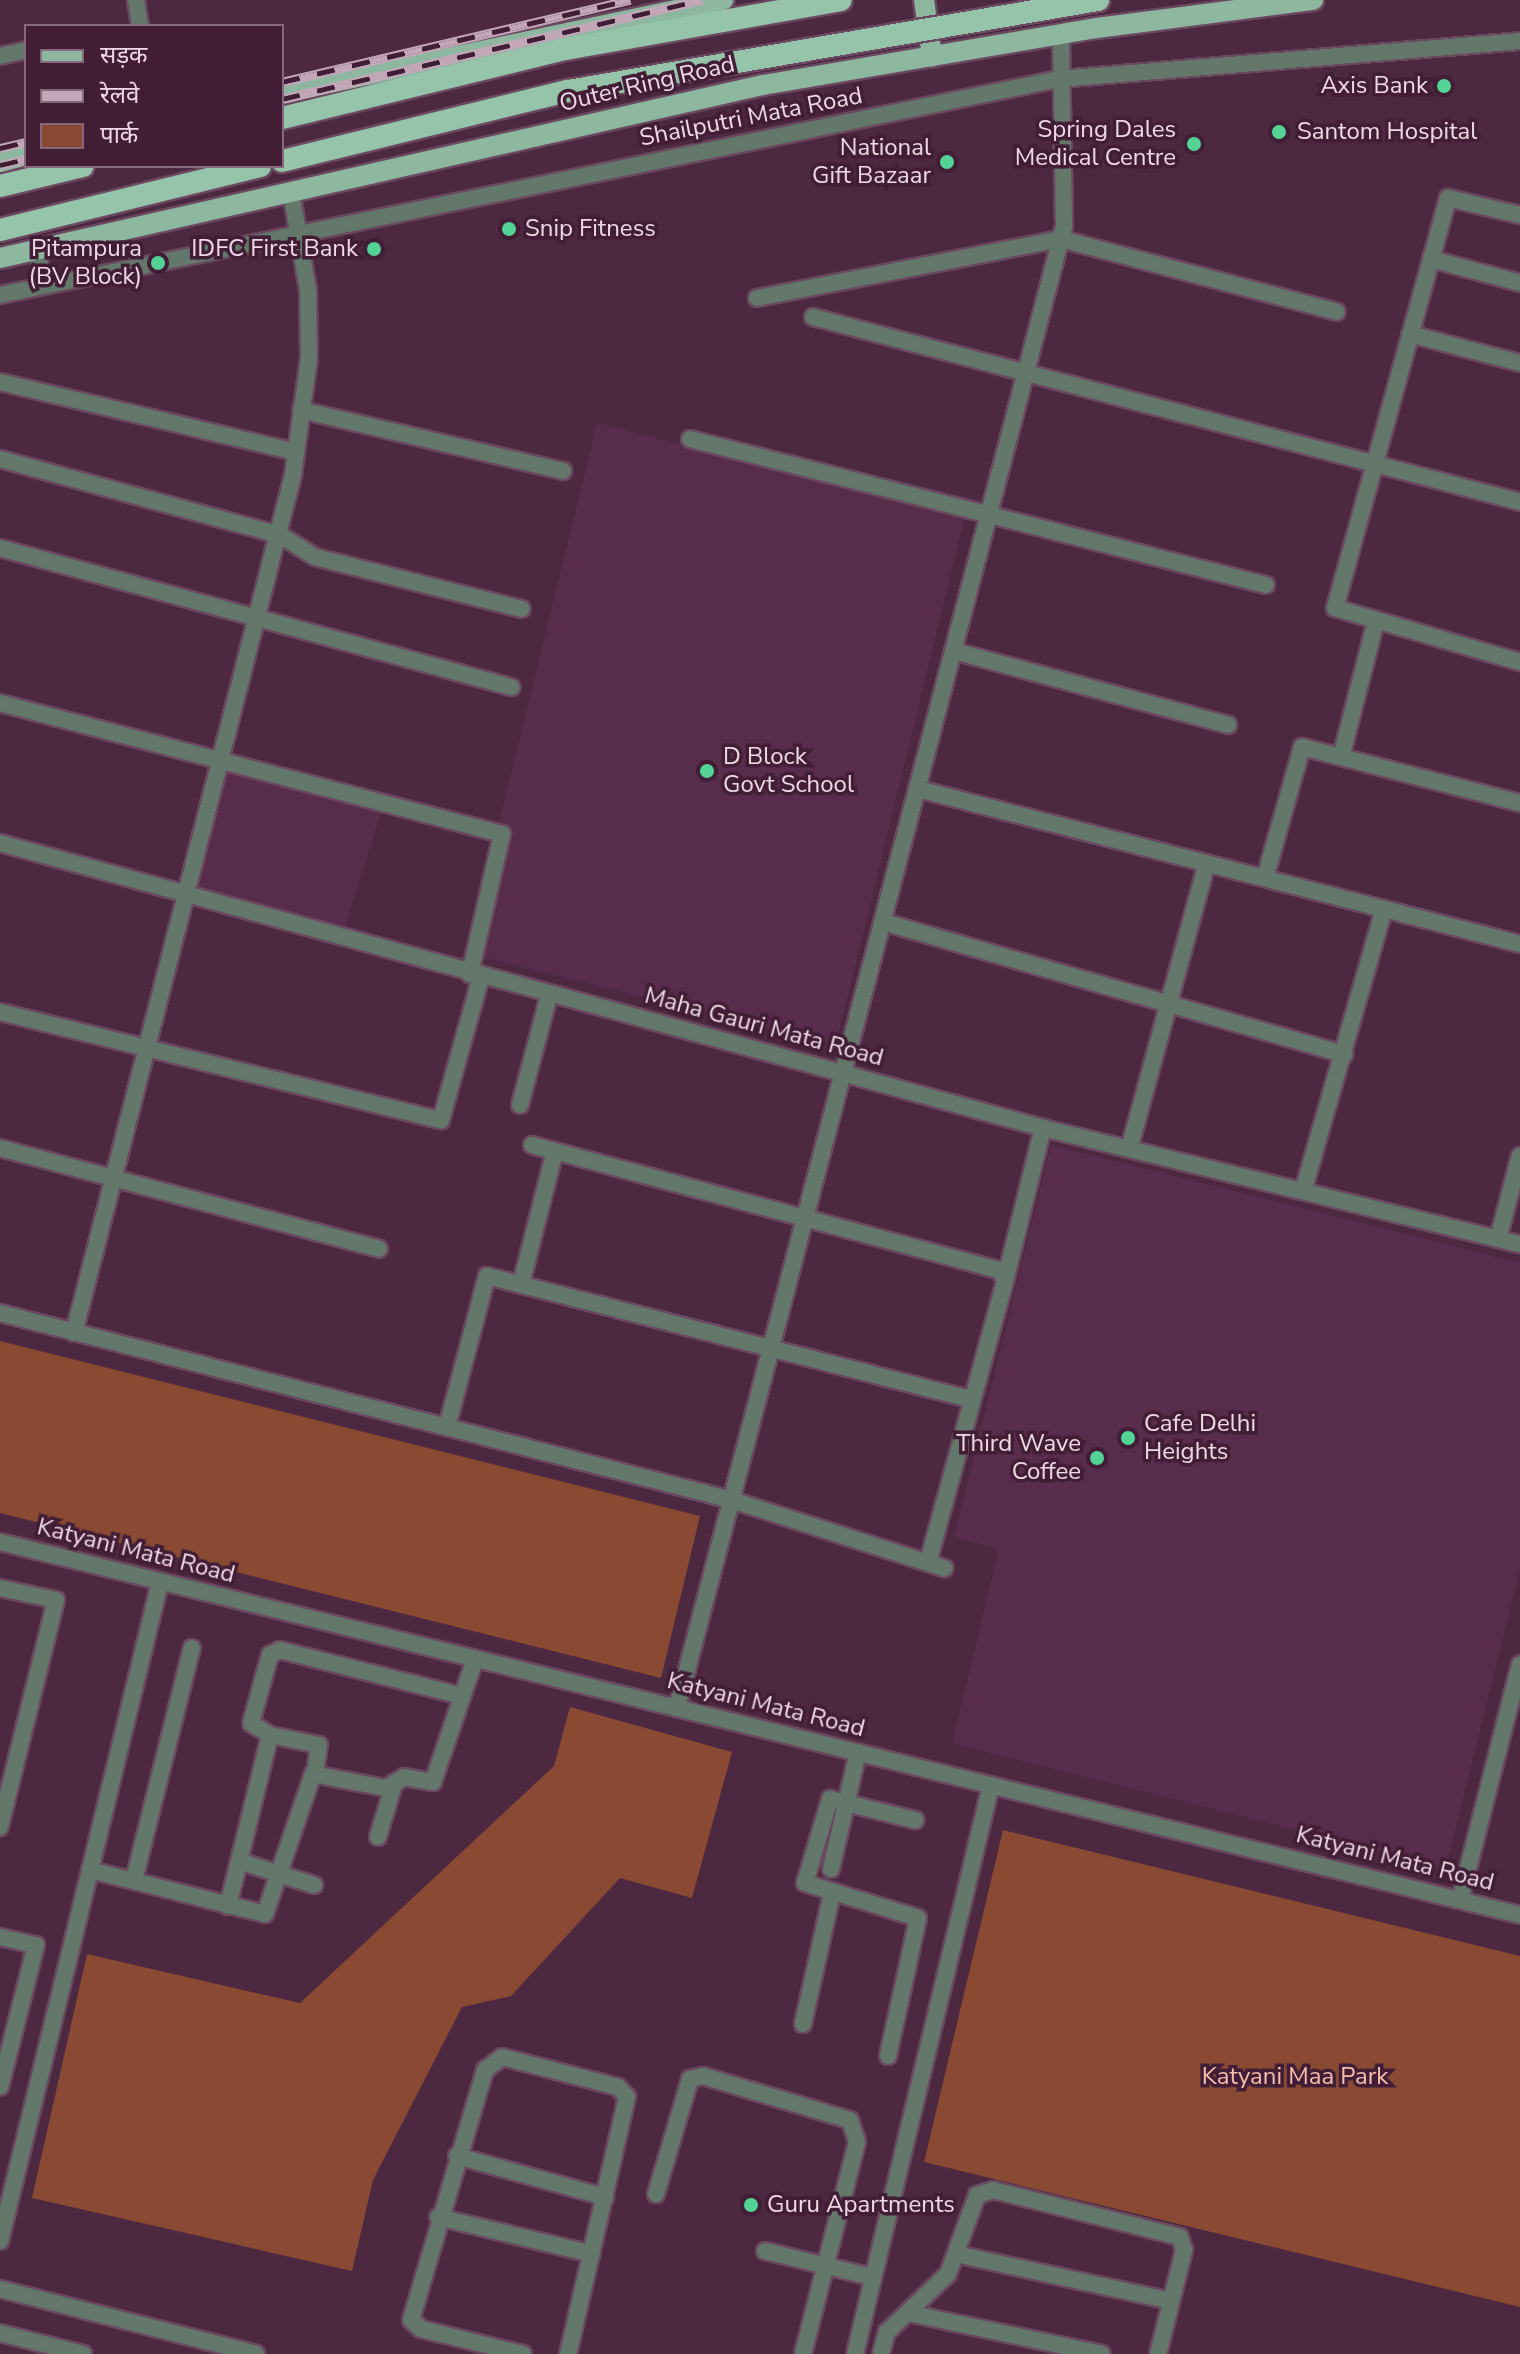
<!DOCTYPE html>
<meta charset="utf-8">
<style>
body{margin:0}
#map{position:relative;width:1520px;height:2354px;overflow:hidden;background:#4c2841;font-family:"Nunito Sans","Noto Sans Devanagari",sans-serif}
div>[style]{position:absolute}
.built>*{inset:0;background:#582d4b}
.green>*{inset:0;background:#894933}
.roads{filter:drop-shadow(2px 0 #6a485f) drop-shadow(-2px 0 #6a485f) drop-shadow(0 2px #6a485f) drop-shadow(0 -2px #6a485f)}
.minor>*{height:16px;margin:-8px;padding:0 8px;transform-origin:8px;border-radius:8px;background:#63776b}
.tertiary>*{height:16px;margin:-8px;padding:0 8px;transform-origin:8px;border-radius:8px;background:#63776b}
.primary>*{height:20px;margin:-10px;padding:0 10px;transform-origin:10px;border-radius:10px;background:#8eb7a0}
.trunk>*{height:22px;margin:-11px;padding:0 11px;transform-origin:11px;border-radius:11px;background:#96c4aa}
.rail>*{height:9px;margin-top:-4.5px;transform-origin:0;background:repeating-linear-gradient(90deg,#411d36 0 18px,#c3a7b9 0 36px);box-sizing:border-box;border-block:2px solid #c3a7b9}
.bridges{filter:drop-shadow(2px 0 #6a485f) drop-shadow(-2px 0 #6a485f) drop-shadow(0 2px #6a485f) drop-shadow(0 -2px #6a485f)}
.trunk-bridge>*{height:22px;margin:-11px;padding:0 11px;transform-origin:11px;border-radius:11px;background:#96c4aa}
.dots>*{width:22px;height:22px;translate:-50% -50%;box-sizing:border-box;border:4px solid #411d36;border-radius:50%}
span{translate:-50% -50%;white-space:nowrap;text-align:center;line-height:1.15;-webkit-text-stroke:7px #411d36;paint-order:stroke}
.street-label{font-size:24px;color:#f0d8e7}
.poi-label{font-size:24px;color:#f0d8e7}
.right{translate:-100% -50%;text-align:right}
.left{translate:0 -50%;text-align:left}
.park-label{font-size:24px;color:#f6beab}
.legend{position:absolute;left:24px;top:24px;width:260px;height:144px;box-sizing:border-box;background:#411d36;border:2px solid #87687d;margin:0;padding:10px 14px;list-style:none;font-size:24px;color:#f0d8e7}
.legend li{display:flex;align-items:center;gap:16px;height:40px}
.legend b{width:40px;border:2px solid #87687d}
</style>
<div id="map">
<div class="built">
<div style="clip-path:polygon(597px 423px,965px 516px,836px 1045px,467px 953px)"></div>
<div style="clip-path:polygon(223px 762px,385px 800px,341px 940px,189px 892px)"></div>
<div style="clip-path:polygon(1051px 1145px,1520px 1263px,1520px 1569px,1446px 1868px,952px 1743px,999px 1549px,954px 1537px)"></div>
</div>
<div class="green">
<div style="clip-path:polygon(0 1341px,700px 1516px,661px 1678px,0 1513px)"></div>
<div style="clip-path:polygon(570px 1707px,732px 1752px,692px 1898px,620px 1878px,511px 1996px,462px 2007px,373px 2180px,352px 2271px,32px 2198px,87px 1954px,300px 2003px,554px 1766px)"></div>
<div style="clip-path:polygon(1003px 1830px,1520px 1956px,1520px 2307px,924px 2162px)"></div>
</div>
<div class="roads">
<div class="minor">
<div style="left:136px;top:0;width:26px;rotate:81deg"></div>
<div style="left:0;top:56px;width:27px;rotate:-13deg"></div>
<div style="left:1520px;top:215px;width:74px;rotate:-166.7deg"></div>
<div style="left:1448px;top:198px;width:425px;rotate:105.4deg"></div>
<div style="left:1335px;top:608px;width:193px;rotate:16.3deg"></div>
<div style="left:36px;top:250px;width:35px;rotate:74deg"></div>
<div style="left:1431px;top:259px;width:92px;rotate:15.1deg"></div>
<div style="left:0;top:295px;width:1081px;rotate:-11.53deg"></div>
<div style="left:1059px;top:79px;width:463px;rotate:-4.7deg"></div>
<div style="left:757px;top:298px;width:310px;rotate:-11deg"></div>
<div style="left:1061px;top:239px;width:285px;rotate:14.8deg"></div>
<div style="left:813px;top:317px;width:731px;rotate:14.66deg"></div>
<div style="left:1410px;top:334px;width:114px;rotate:14.8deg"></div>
<div style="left:0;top:382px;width:304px;rotate:13.3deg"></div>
<div style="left:301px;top:410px;width:269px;rotate:13.1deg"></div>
<div style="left:690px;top:439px;width:594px;rotate:14.22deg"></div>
<div style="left:0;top:459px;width:290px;rotate:15.2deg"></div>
<div style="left:280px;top:535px;width:41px;rotate:32.2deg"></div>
<div style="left:315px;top:557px;width:213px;rotate:14.1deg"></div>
<div style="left:0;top:548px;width:530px;rotate:15.22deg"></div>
<div style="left:954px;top:651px;width:284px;rotate:15.1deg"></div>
<div style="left:0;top:703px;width:519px;rotate:14.63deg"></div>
<div style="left:502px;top:834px;width:144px;rotate:102.9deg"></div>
<div style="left:1341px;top:757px;width:140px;rotate:-75.6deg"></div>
<div style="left:918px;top:789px;width:622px;rotate:14.44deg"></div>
<div style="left:0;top:843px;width:1081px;rotate:15.28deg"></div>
<div style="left:1043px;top:1128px;width:491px;rotate:13.7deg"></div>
<div style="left:1265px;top:878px;width:136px;rotate:-74.2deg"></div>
<div style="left:1302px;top:747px;width:225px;rotate:14.4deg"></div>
<div style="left:883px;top:922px;width:480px;rotate:16deg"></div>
<div style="left:0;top:1012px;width:454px;rotate:13.8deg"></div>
<div style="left:441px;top:1120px;width:148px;rotate:-74.4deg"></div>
<div style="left:520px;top:1105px;width:114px;rotate:-75.2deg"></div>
<div style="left:532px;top:1145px;width:484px;rotate:15deg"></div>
<div style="left:1000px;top:1270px;width:12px;rotate:66deg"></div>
<div style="left:1005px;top:1281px;width:291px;rotate:105.3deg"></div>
<div style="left:1130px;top:1146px;width:293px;rotate:-74.8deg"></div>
<div style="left:0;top:1148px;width:392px;rotate:14.9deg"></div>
<div style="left:1304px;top:1188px;width:290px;rotate:-74deg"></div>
<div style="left:1498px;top:1239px;width:86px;rotate:-75.2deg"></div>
<div style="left:1005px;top:1281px;width:158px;rotate:-76.1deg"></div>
<div style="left:521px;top:1284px;width:137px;rotate:-75.7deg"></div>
<div style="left:0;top:1313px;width:756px;rotate:14.33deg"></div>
<div style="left:732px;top:1500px;width:223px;rotate:17.8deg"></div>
<div style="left:74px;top:1333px;width:886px;rotate:-75.68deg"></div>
<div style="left:293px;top:475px;width:118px;rotate:-82.2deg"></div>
<div style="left:309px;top:358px;width:68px;rotate:-90.8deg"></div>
<div style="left:308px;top:290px;width:99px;rotate:-99.8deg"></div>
<div style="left:447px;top:1427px;width:156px;rotate:-75.2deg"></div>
<div style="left:487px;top:1276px;width:499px;rotate:14.3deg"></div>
<div style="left:0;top:1542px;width:1565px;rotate:13.79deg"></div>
<div style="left:0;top:1588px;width:57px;rotate:12.1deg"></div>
<div style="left:56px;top:1600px;width:234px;rotate:103.9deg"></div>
<div style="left:677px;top:1708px;width:1531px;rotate:-75.36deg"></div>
<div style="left:1064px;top:227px;width:191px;rotate:-90.9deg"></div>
<div style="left:270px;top:1735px;width:50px;rotate:11.5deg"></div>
<div style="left:319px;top:1745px;width:27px;rotate:98deg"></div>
<div style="left:378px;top:1837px;width:52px;rotate:-73.3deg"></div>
<div style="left:239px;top:1861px;width:79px;rotate:17.7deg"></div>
<div style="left:831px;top:1869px;width:120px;rotate:-77deg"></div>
<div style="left:90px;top:1870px;width:180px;rotate:14.1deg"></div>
<div style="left:265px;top:1914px;width:148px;rotate:-71.1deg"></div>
<div style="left:313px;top:1774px;width:74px;rotate:10.9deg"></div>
<div style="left:386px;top:1788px;width:21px;rotate:-31deg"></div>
<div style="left:404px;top:1777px;width:29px;rotate:10deg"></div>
<div style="left:433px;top:1782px;width:130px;rotate:-71.1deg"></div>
<div style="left:134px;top:1880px;width:239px;rotate:-76deg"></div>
<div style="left:1460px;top:1900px;width:243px;rotate:-75.7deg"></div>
<div style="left:228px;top:1906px;width:176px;rotate:-76.2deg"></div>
<div style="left:270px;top:1735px;width:22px;rotate:-148deg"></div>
<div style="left:251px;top:1723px;width:71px;rotate:-74.4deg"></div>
<div style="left:270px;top:1655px;width:11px;rotate:-27deg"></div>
<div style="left:280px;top:1650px;width:188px;rotate:14.2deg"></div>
<div style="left:0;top:1937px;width:37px;rotate:13deg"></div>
<div style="left:36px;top:1945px;width:146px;rotate:104.2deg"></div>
<div style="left:803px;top:2024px;width:134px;rotate:-77.5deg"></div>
<div style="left:888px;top:2056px;width:141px;rotate:-77.7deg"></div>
<div style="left:918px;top:1918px;width:118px;rotate:-162.8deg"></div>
<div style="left:805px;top:1883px;width:88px;rotate:-73.4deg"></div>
<div style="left:830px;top:1799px;width:88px;rotate:13.9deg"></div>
<div style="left:457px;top:2156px;width:154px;rotate:15.5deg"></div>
<div style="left:656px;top:2194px;width:120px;rotate:-73.5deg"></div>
<div style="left:690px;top:2079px;width:13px;rotate:-13deg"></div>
<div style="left:703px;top:2076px;width:153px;rotate:16.7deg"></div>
<div style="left:850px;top:2120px;width:23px;rotate:72deg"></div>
<div style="left:857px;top:2142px;width:219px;rotate:104.3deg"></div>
<div style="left:438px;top:2217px;width:158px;rotate:13.5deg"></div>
<div style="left:0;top:2241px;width:678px;rotate:-76.35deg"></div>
<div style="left:765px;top:2251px;width:110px;rotate:13.7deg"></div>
<div style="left:956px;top:2254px;width:220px;rotate:12.3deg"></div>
<div style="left:908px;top:2313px;width:198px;rotate:11.9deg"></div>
<div style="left:523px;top:2354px;width:105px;rotate:-166.2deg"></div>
<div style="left:421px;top:2329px;width:13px;rotate:-138deg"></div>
<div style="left:411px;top:2320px;width:261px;rotate:-73.5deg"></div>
<div style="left:485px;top:2070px;width:21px;rotate:-37deg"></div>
<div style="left:502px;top:2057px;width:120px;rotate:14.5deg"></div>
<div style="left:618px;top:2087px;width:13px;rotate:48deg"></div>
<div style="left:627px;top:2097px;width:264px;rotate:102.9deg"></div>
<div style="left:855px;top:2354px;width:585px;rotate:-76.56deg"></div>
<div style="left:881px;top:2354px;width:23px;rotate:-75deg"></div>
<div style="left:887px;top:2332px;width:84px;rotate:-43.6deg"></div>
<div style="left:948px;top:2274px;width:84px;rotate:-69.8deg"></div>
<div style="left:977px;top:2195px;width:17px;rotate:-17deg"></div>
<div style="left:993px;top:2190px;width:193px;rotate:14.1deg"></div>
<div style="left:1180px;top:2237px;width:14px;rotate:73deg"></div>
<div style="left:1184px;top:2250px;width:107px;rotate:104deg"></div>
</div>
<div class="tertiary">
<div style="left:0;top:2289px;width:264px;rotate:14.2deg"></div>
<div style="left:0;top:2333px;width:86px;rotate:14.2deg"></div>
</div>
<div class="primary">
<div style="left:924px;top:0;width:57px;rotate:81.9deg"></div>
<div style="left:282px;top:93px;width:451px;rotate:-11.9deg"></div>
<div style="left:0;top:162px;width:27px;rotate:-15deg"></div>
<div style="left:0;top:258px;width:782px;rotate:-12.78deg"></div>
<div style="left:763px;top:85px;width:339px;rotate:-9.7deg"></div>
<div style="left:1097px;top:28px;width:218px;rotate:-7.4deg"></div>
</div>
<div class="trunk">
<div style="left:282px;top:118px;width:292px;rotate:-13.7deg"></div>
<div style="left:566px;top:49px;width:279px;rotate:-10.1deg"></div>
<div style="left:0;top:186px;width:85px;rotate:-13.5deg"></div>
<div style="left:0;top:230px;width:268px;rotate:-13.8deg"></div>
</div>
</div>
<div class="rail">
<div style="left:282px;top:82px;width:358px;rotate:-13.3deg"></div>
<div style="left:282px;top:99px;width:432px;rotate:-13.3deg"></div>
<div style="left:0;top:148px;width:27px;rotate:-13deg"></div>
<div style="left:0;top:165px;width:27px;rotate:-13deg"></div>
</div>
<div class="bridges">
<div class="trunk-bridge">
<div style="left:282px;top:161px;width:294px;rotate:-13.8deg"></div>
<div style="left:568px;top:91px;width:538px;rotate:-9.74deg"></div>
</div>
</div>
<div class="dots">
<div style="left:1444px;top:86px;background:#53d396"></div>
<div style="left:1279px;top:132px;background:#53d396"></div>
<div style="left:1194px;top:144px;background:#53d396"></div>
<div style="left:947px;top:162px;background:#53d396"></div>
<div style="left:509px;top:229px;background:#53d396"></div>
<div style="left:374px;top:249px;background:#53d396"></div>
<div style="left:158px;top:263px;background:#53d396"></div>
<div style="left:707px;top:771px;background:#53d396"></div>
<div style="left:1128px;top:1438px;background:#53d396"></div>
<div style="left:1097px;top:1458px;background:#53d396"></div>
<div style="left:751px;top:2205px;background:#53d396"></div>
</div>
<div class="street-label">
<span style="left:647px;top:84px;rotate:-13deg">Outer Ring Road</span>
<span style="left:751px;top:117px;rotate:-11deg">Shailputri Mata Road</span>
<span style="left:764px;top:1027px;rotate:15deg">Maha Gauri Mata Road</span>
<span style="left:136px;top:1551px;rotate:14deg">Katyani Mata Road</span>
<span style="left:766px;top:1705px;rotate:14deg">Katyani Mata Road</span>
<span style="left:1395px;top:1859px;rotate:14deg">Katyani Mata Road</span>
</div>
<div class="poi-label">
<span class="right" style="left:1428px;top:86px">Axis Bank</span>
<span class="right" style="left:1176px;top:144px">Spring Dales<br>Medical Centre</span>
<span class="left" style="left:1297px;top:132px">Santom Hospital</span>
<span class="right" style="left:931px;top:162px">National<br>Gift Bazaar</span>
<span class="left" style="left:525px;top:229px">Snip Fitness</span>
<span class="right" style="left:142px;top:263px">Pitampura<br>(BV Block)</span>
<span class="right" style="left:358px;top:249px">IDFC First Bank</span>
<span class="left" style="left:723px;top:771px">D Block<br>Govt School</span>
<span class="left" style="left:1144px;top:1438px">Cafe Delhi<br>Heights</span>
<span class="right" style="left:1081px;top:1458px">Third Wave<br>Coffee</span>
<span class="left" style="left:767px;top:2205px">Guru Apartments</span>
</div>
<div class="park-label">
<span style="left:1295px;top:2077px">Katyani Maa Park</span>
</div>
<ul class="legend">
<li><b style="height:10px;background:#8eb7a0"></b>सड़क</li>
<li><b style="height:10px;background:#c3a7b9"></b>रेलवे</li>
<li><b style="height:22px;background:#894933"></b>पार्क</li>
</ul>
</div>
